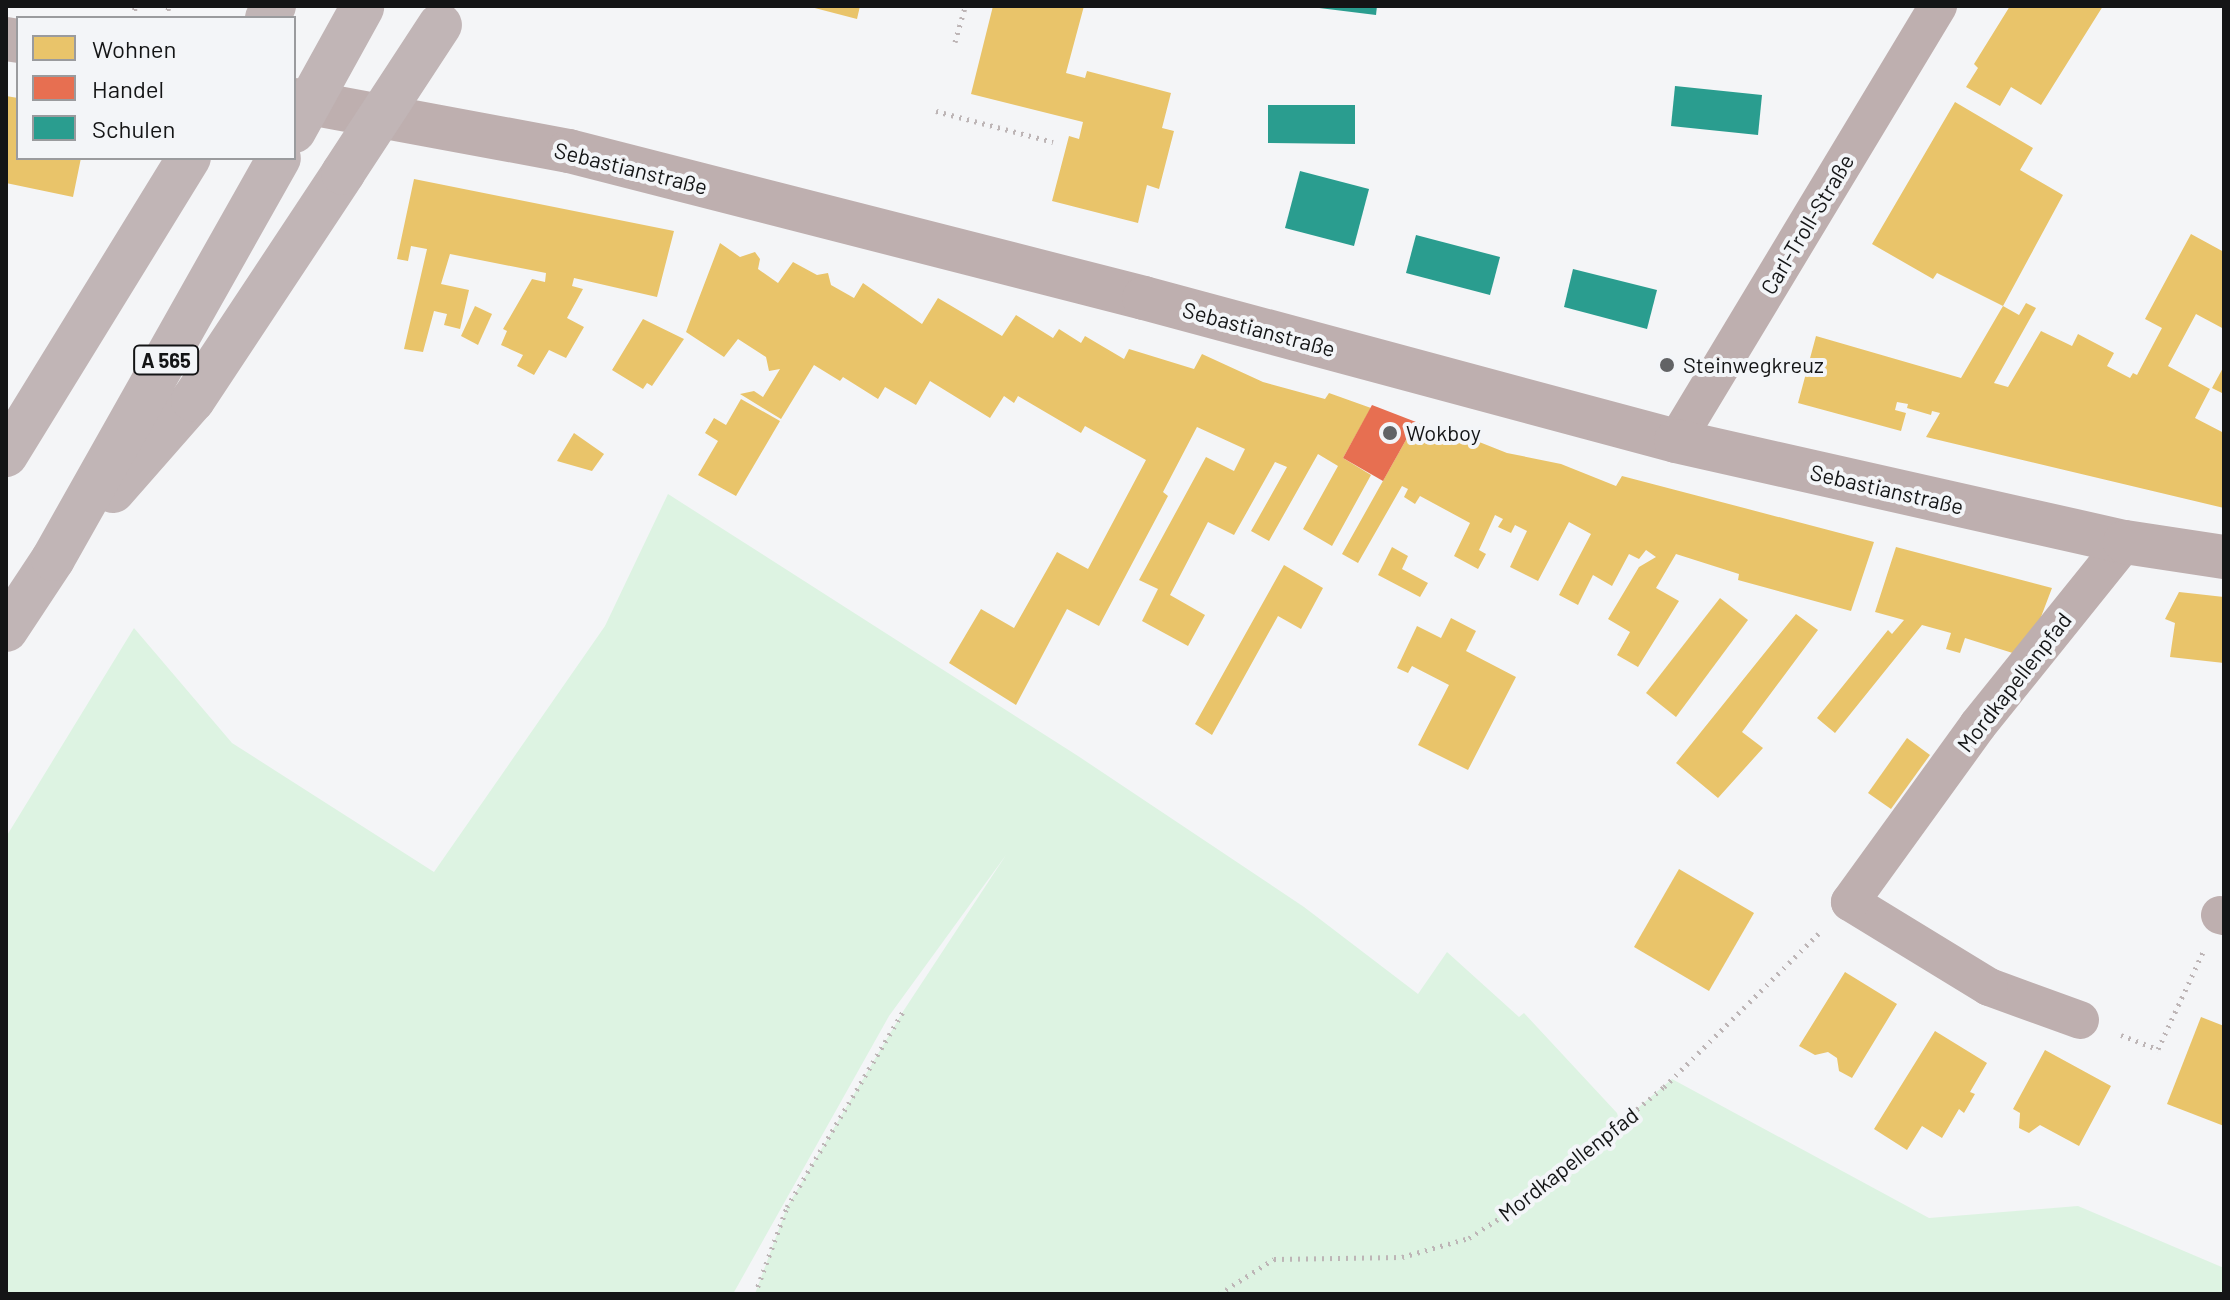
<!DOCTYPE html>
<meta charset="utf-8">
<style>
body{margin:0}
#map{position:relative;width:2230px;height:1300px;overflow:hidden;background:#f4f5f7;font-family:Barlow,sans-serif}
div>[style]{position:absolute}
.green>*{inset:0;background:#ddf3e2}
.homes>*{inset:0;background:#e9c46a}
.shops>*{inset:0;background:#e76f51}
.schools>*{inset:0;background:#2a9d8f}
.path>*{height:5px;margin-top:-2.5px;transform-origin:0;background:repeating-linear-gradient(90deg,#bdb5b6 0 2px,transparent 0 8px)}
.minor>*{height:38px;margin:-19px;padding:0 19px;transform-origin:19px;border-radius:19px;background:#beafaf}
.tertiary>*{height:44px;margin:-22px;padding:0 22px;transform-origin:22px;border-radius:22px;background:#beafaf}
.motorway>*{height:44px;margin:-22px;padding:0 22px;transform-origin:22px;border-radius:22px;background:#c1b5b6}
.motorway-bridge>*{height:44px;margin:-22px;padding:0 22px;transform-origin:22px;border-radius:22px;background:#c1b5b6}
.dots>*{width:22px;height:22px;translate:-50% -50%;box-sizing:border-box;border:4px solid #f3f5f8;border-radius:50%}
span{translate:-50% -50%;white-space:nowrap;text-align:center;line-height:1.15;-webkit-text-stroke:8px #f3f5f8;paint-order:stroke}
.shield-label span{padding:2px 6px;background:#f3f5f8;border:2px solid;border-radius:6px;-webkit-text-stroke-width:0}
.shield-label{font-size:20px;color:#141516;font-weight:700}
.street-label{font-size:22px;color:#141516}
.poi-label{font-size:22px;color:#141516}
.left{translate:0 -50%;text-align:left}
.frame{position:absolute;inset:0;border:8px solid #141516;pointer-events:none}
.legend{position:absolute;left:16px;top:16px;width:280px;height:144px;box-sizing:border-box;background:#f3f5f8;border:2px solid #9a9b9e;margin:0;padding:10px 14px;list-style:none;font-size:24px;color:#141516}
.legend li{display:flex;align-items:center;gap:16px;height:40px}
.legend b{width:40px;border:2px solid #9a9b9e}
</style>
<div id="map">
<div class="green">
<div style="clip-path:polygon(668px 494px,1078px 756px,1304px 907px,1418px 994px,1447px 952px,1519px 1017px,1524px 1013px,1617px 1113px,1620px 1123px,1672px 1079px,1929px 1218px,2078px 1206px,2224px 1268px,2224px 1294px,755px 1294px,787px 1207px,904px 1010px,1006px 855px,889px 1016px,733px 1294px,6px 1294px,6px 837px,134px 628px,232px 743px,434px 872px,605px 626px)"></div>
</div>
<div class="homes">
<div style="clip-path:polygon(807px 6px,860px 6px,857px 19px)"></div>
<div style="clip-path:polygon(993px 6px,1084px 6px,1066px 73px,1085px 78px,1087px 71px,1171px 93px,1162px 128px,1174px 131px,1159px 189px,1147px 185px,1138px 223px,1052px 201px,1069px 136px,1079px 139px,1083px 122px,971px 94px)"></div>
<div style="clip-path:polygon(2010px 6px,2103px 6px,2041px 105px,2011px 87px,2000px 106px,1966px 87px,1978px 68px,1974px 64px)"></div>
<div style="clip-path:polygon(6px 96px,18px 98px,18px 158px,81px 158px,73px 197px,6px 183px)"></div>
<div style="clip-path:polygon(1955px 102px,2033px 148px,2020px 170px,2063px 195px,2003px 306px,1937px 273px,1933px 279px,1872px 244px)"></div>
<div style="clip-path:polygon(414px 179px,674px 231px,657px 297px,574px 278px,572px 286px,583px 289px,567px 318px,584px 327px,566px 358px,549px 350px,534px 375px,517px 366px,523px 355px,501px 345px,507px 331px,503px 329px,532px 279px,545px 282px,546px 273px,450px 254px,441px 284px,469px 290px,460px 329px,444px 325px,447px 314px,434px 311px,423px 352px,404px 349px,427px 249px,411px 246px,408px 261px,397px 259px)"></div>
<div style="clip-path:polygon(2191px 234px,2224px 252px,2224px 329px,2196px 314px,2168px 366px,2210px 389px,2195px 418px,2224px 433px,2224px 508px,1926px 437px,1940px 413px,1932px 411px,1931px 415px,1907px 408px,1908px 404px,1897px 402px,1895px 410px,1906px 413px,1901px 431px,1798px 403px,1816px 336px,1961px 378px,2003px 306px,2019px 315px,2026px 303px,2036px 308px,1994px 383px,2008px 387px,2041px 331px,2072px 346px,2078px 334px,2114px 353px,2107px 366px,2130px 378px,2133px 373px,2137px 375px,2162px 328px,2145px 319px)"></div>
<div style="clip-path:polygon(720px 243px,740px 257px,755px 252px,760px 259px,758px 269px,778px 283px,793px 262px,817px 275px,828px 273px,831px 285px,854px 298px,863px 283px,922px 324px,938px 298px,1002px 336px,1016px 315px,1053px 338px,1059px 329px,1081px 343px,1085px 336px,1124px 359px,1129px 349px,1194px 369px,1202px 354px,1263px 382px,1325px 399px,1329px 393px,1371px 408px,1343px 458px,1371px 475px,1332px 546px,1303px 529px,1338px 466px,1318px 454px,1269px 541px,1251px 531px,1287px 467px,1275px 462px,1234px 535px,1208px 522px,1170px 595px,1205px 615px,1188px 646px,1142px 621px,1158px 589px,1139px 580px,1206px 457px,1234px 471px,1245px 449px,1197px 427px,1163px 492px,1168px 496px,1099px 626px,1067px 609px,1016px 705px,949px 663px,981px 609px,1014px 628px,1057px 552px,1088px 569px,1146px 460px,1085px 426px,1081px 433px,1018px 396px,1014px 403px,1004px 396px,990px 418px,930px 381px,916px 405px,885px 387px,878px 399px,843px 377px,840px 381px,814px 365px,781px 419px,740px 394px,754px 391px,763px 397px,780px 369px,769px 371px,766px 357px,738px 339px,724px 357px,686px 332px)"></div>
<div style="clip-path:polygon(475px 306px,492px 314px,478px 345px,461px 336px)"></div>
<div style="clip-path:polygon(643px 319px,684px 339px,652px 386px,647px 383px,643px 389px,612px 370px)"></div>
<div style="clip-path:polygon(2224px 366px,2224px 394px,2212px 388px)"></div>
<div style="clip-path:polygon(741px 399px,780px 421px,736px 496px,698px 475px,718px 441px,705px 433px,714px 418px,726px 425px)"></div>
<div style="clip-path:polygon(1416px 422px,1452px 436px,1454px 432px,1507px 453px,1561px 464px,1616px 486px,1622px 476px,1874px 542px,1851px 611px,1738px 580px,1739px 574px,1676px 554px,1656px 588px,1679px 601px,1638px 667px,1617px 655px,1630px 632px,1608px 619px,1639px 567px,1656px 557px,1646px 550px,1639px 559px,1629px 554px,1612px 586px,1593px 575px,1578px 605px,1559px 595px,1591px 534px,1569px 522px,1538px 581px,1510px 567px,1527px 531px,1515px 525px,1511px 533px,1498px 527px,1503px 519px,1495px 515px,1479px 550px,1486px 554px,1478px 569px,1454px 556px,1470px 523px,1420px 496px,1415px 504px,1404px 497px,1408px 489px,1402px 486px,1358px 563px,1342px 554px)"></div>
<div style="clip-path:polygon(574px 433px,604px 454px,592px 471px,557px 461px)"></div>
<div style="clip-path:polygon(1392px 547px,1408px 556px,1402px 569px,1428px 583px,1420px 597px,1378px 575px)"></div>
<div style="clip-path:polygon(1896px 547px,2052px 588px,2033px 638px,2019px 655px,1965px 638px,1960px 653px,1946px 649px,1951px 633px,1922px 625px,1835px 733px,1817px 718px,1888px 630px,1892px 634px,1904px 620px,1875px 612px)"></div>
<div style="clip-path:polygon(1284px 565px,1323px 588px,1301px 629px,1278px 616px,1212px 735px,1195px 724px)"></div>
<div style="clip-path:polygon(2179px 592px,2224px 597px,2224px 663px,2170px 657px,2175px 623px,2165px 619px)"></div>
<div style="clip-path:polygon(1720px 598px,1748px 620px,1676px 717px,1646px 693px)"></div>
<div style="clip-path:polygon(1796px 614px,1818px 630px,1742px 732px,1763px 748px,1718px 798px,1676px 763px)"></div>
<div style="clip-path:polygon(1451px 618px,1476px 631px,1466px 651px,1516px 677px,1468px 770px,1418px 745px,1449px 685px,1412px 666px,1408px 673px,1397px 668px,1417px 626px,1441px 638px)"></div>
<div style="clip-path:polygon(1907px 738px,1930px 755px,1891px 809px,1868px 793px)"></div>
<div style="clip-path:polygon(1679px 869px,1754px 913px,1709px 991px,1634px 947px)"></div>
<div style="clip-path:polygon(1845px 972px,1897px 1004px,1852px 1078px,1839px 1071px,1837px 1058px,1828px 1052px,1815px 1055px,1799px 1046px)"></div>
<div style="clip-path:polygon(2201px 1017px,2224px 1026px,2224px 1126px,2167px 1104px)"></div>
<div style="clip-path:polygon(1935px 1031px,1987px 1063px,1970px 1092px,1975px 1094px,1964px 1113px,1959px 1109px,1942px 1138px,1922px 1126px,1907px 1150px,1874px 1129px)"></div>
<div style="clip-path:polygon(2045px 1050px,2111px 1086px,2079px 1146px,2040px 1125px,2029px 1133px,2019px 1128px,2020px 1113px,2013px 1109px)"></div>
</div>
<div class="shops">
<div style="clip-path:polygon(1372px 405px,1416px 422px,1383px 481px,1343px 458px)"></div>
</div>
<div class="schools">
<div style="clip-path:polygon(1303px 6px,1377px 6px,1376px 15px)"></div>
<div style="clip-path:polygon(1675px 86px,1762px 95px,1758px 135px,1671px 126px)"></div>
<div style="clip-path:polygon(1268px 105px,1355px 105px,1355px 144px,1268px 143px)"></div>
<div style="clip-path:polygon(1300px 171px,1369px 189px,1354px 246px,1285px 228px)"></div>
<div style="clip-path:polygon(1416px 235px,1500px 257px,1490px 295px,1406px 273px)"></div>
<div style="clip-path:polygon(1573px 269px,1657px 290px,1647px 329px,1564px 307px)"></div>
</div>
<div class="path">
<div style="left:134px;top:18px;width:12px;rotate:-85deg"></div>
<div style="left:166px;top:18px;width:12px;rotate:-76deg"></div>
<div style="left:955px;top:42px;width:37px;rotate:-74deg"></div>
<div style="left:936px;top:111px;width:121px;rotate:14.8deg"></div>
<div style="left:2121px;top:1035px;width:40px;rotate:21deg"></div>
<div style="left:2158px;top:1049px;width:107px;rotate:-65.1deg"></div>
<div style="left:755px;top:1294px;width:93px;rotate:-69.8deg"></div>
<div style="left:787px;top:1207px;width:229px;rotate:-59.3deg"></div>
<div style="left:1219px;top:1294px;width:65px;rotate:-32.5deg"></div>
<div style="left:1274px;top:1259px;width:128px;rotate:-0.9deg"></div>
<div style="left:1402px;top:1257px;width:70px;rotate:-15.8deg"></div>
<div style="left:1469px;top:1238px;width:68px;rotate:-33deg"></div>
<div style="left:1526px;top:1201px;width:179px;rotate:-39.6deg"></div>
<div style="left:1664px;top:1087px;width:221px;rotate:-44.8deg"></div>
</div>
<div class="minor">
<div style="left:1676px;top:441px;width:508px;rotate:-58.94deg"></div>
<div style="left:2220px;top:915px;width:4px;rotate:14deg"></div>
<div style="left:2080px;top:1020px;width:97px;rotate:-160.1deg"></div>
<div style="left:1989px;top:987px;width:163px;rotate:-148.6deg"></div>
<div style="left:1850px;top:902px;width:218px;rotate:-54.1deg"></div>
<div style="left:1978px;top:725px;width:235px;rotate:-51.2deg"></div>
</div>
<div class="tertiary">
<div style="left:6px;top:39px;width:12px;rotate:9deg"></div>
<div style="left:294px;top:100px;width:280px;rotate:10.5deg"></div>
<div style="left:569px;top:151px;width:593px;rotate:14.34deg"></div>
<div style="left:1144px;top:298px;width:551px;rotate:15.05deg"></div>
<div style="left:1676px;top:441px;width:460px;rotate:12.7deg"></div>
<div style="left:2125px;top:542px;width:100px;rotate:8.6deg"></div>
</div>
<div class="motorway">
<div style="left:267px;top:18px;width:14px;rotate:-60deg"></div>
<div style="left:6px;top:455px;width:349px;rotate:-58.4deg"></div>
<div style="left:113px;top:491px;width:121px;rotate:-48.7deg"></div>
<div style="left:193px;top:400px;width:272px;rotate:-56.5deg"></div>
<div style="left:6px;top:630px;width:85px;rotate:-56.5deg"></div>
<div style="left:53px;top:559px;width:460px;rotate:-60.6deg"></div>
</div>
<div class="motorway-bridge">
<div style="left:294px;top:131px;width:141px;rotate:-61.1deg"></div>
<div style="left:343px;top:173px;width:177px;rotate:-56.8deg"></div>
</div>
<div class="dots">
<div style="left:1667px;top:365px;background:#626365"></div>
<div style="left:1390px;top:433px;background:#626365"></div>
</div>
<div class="shield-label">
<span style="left:166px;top:360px">A 565</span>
</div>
<div class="street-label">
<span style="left:631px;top:168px;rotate:14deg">Sebastianstraße</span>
<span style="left:1807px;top:224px;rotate:-59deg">Carl-Troll-Straße</span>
<span style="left:1259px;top:329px;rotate:15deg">Sebastianstraße</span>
<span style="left:1887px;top:489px;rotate:13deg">Sebastianstraße</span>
<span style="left:2014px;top:682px;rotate:-52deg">Mordkapellenpfad</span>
<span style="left:1568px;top:1164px;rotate:-38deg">Mordkapellenpfad</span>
</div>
<div class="poi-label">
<span class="left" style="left:1683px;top:365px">Steinwegkreuz</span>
<span class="left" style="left:1406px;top:433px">Wokboy</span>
</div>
<div class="frame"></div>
<ul class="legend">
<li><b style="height:22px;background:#e9c46a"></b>Wohnen</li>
<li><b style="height:22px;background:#e76f51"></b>Handel</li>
<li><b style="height:22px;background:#2a9d8f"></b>Schulen</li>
</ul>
</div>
